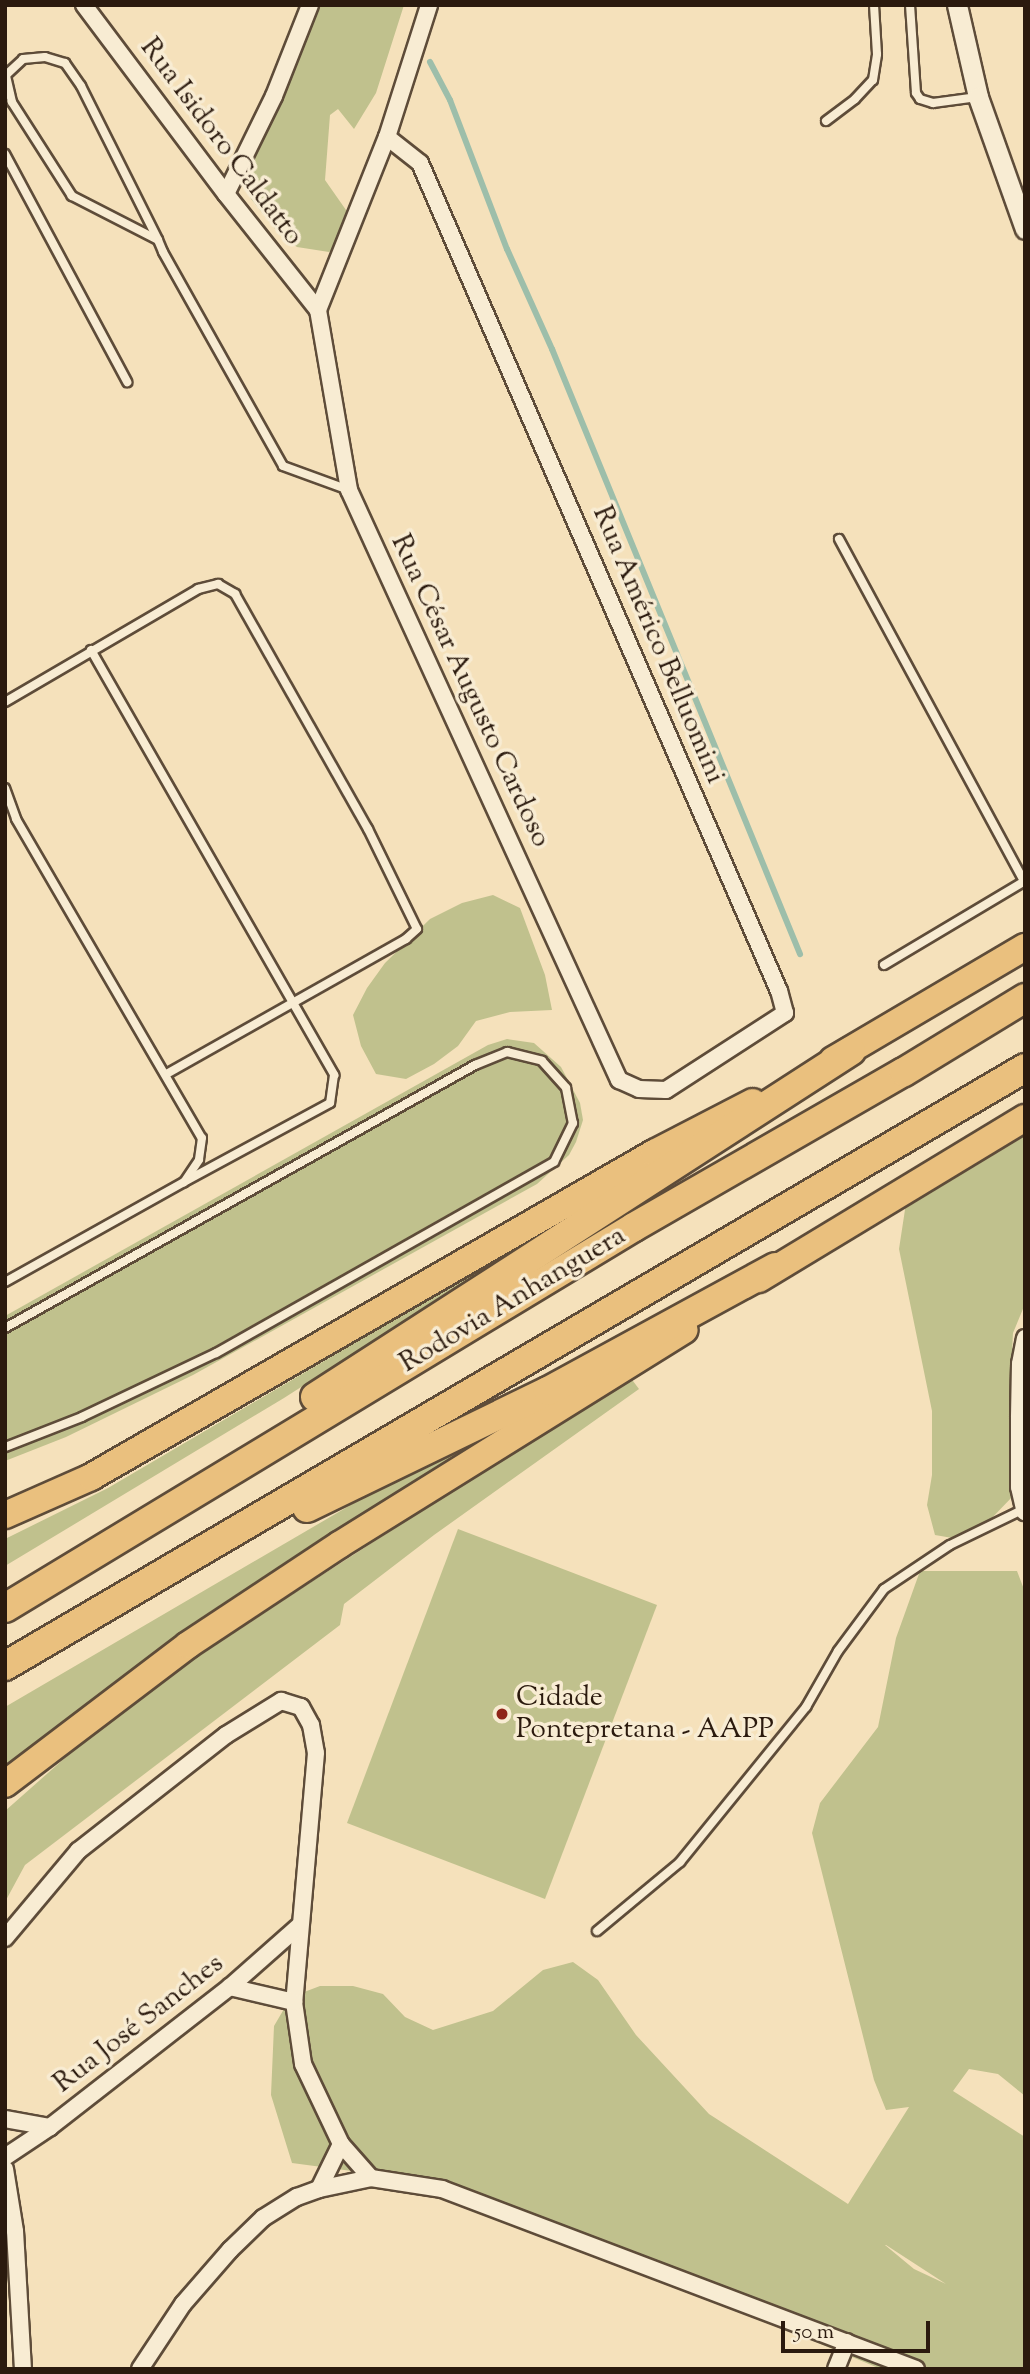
<!DOCTYPE html>
<meta charset="utf-8">
<style>
body{margin:0}
#map{position:relative;width:1030px;height:2374px;overflow:hidden;background:#f5e1bb;font-family:"Sorts Mill Goudy",serif}
div>[style]{position:absolute}
.green>*{inset:0;background:#c0c18d}
.stream>*{height:6px;margin:-3px;padding:0 3px;transform-origin:3px;border-radius:3px;background:#9dbeaa}
.roads{filter:drop-shadow(2px 0 #5e4c39) drop-shadow(-2px 0 #5e4c39) drop-shadow(0 2px #5e4c39) drop-shadow(0 -2px #5e4c39)}
.service>*{height:8px;margin:-4px;padding:0 4px;transform-origin:4px;border-radius:4px;background:#f8ecd3}
.minor>*{height:16px;margin:-8px;padding:0 8px;transform-origin:8px;border-radius:8px;background:#f8ecd3}
.tertiary>*{height:19px;margin:-9.5px;padding:0 9.5px;transform-origin:9.5px;border-radius:9.5px;background:#f8ecd3}
.trunk>*{height:26px;margin:-13px;padding:0 13px;transform-origin:13px;border-radius:13px;background:#eac07e}
.motorway>*{height:28px;margin:-14px;padding:0 14px;transform-origin:14px;border-radius:14px;background:#eac07e}
.dots>*{width:19px;height:19px;translate:-50% -50%;box-sizing:border-box;border:4px solid #f8ecd3;border-radius:50%}
span{translate:-50% -50%;white-space:nowrap;text-align:center;line-height:1.15;-webkit-text-stroke:7px #f8ecd3;paint-order:stroke}
.street-label{font-size:28px;color:#2b1a0e}
.poi-label{font-size:28px;color:#2b1a0e}
.left{translate:0 -50%;text-align:left}
.frame{position:absolute;inset:0;border:7px solid #2b1a0e;pointer-events:none}
.scale{position:absolute;left:781px;top:2321px;width:149px;height:32px;box-sizing:border-box;border:4px solid #2b1a0e;border-top:0;padding-left:9px;font-size:21px;line-height:24px;white-space:nowrap;color:#2b1a0e;-webkit-text-stroke:5px #f8ecd3;paint-order:stroke}
</style>
<div id="map">
<div class="green">
<div style="clip-path:polygon(300px 5px,404px 5px,376px 93px,354px 129px,338px 109px,330px 115px,325px 180px,353px 220px,343px 244px,329px 252px,297px 247px,279px 234px,251px 199px,242px 176px,244px 153px)"></div>
<div style="clip-path:polygon(493px 895px,520px 908px,545px 975px,552px 1010px,510px 1012px,476px 1021px,458px 1046px,434px 1064px,406px 1079px,376px 1074px,361px 1046px,353px 1015px,367px 988px,385px 963px,430px 919px,462px 903px)"></div>
<div style="clip-path:polygon(507px 1039px,534px 1043px,561px 1067px,580px 1103px,583px 1120px,576px 1142px,569px 1155px,537px 1184px,193px 1375px,66px 1437px,5px 1461px,5px 1316px,488px 1045px)"></div>
<div style="clip-path:polygon(1025px 1101px,1025px 1304px,1013px 1333px,1011px 1370px,1014px 1402px,1014px 1495px,988px 1522px,964px 1540px,935px 1535px,927px 1505px,932px 1475px,932px 1411px,899px 1249px,908px 1190px)"></div>
<div style="clip-path:polygon(535px 1237px,284px 1398px,5px 1566px,5px 1539px,108px 1488px)"></div>
<div style="clip-path:polygon(630px 1377px,639px 1389px,434px 1535px,344px 1604px,340px 1625px,25px 1865px,5px 1902px,5px 1811px,83px 1742px,204px 1651px)"></div>
<div style="clip-path:polygon(538px 1406px,148px 1658px,5px 1771px,5px 1707px,361px 1499px)"></div>
<div style="clip-path:polygon(458px 1529px,657px 1605px,545px 1899px,347px 1823px)"></div>
<div style="clip-path:polygon(evenodd,920px 1571px,1017px 1571px,1025px 1592px,1025px 2096px,998px 2074px,969px 2069px,953px 2091px,1025px 2137px,1025px 2369px,881px 2369px,427px 2181px,292px 2163px,271px 2095px,274px 2026px,291px 1997px,320px 1986px,353px 1986px,383px 1994px,405px 2017px,433px 2030px,493px 2011px,543px 1970px,573px 1962px,598px 1980px,636px 2035px,709px 2114px,848px 2204px,909px 2107px,886px 2110px,874px 2080px,812px 1833px,820px 1803px,878px 1727px,896px 1638px,920px 1571px,885px 2245px,886px 2245px,946px 2284px,914px 2269px,885px 2245px)"></div>
</div>
<div class="stream">
<div style="left:430px;top:62px;width:43px;rotate:62.2deg"></div>
<div style="left:450px;top:100px;width:160px;rotate:69.1deg"></div>
<div style="left:507px;top:249px;width:110px;rotate:65.8deg"></div>
<div style="left:552px;top:349px;width:654px;rotate:67.71deg"></div>
</div>
<div class="roads">
<div class="service">
<div style="left:910px;top:5px;width:88px;rotate:86.1deg"></div>
<div style="left:916px;top:93px;width:7px;rotate:56deg"></div>
<div style="left:920px;top:99px;width:14px;rotate:17deg"></div>
<div style="left:933px;top:103px;width:45px;rotate:-7.6deg"></div>
<div style="left:826px;top:121px;width:36px;rotate:-37deg"></div>
<div style="left:855px;top:99px;width:26px;rotate:-47deg"></div>
<div style="left:873px;top:80px;width:26px;rotate:-81deg"></div>
<div style="left:877px;top:54px;width:49px;rotate:-93.5deg"></div>
<div style="left:5px;top:154px;width:259px;rotate:61.8deg"></div>
<div style="left:158px;top:240px;width:97px;rotate:-152.9deg"></div>
<div style="left:72px;top:196px;width:112px;rotate:-122.6deg"></div>
<div style="left:12px;top:102px;width:28px;rotate:-103deg"></div>
<div style="left:6px;top:75px;width:23px;rotate:-43deg"></div>
<div style="left:23px;top:59px;width:22px;rotate:-5deg"></div>
<div style="left:45px;top:57px;width:21px;rotate:17deg"></div>
<div style="left:65px;top:63px;width:28px;rotate:55deg"></div>
<div style="left:81px;top:86px;width:172px;rotate:63.4deg"></div>
<div style="left:158px;top:240px;width:13px;rotate:67deg"></div>
<div style="left:163px;top:252px;width:245px;rotate:60.7deg"></div>
<div style="left:283px;top:466px;width:70px;rotate:20deg"></div>
<div style="left:839px;top:539px;width:389px;rotate:61.6deg"></div>
<div style="left:91px;top:650px;width:490px;rotate:60.2deg"></div>
<div style="left:334px;top:1075px;width:28px;rotate:98deg"></div>
<div style="left:330px;top:1103px;width:166px;rotate:151.6deg"></div>
<div style="left:5px;top:702px;width:224px;rotate:-30.3deg"></div>
<div style="left:198px;top:589px;width:21px;rotate:-14deg"></div>
<div style="left:218px;top:584px;width:20px;rotate:30deg"></div>
<div style="left:235px;top:594px;width:270px;rotate:60.5deg"></div>
<div style="left:368px;top:829px;width:111px;rotate:63.9deg"></div>
<div style="left:417px;top:929px;width:15px;rotate:138deg"></div>
<div style="left:406px;top:939px;width:275px;rotate:150.6deg"></div>
<div style="left:5px;top:788px;width:33px;rotate:70deg"></div>
<div style="left:16px;top:819px;width:369px;rotate:59.8deg"></div>
<div style="left:202px;top:1138px;width:22px;rotate:98deg"></div>
<div style="left:199px;top:1160px;width:27px;rotate:124deg"></div>
<div style="left:184px;top:1182px;width:205px;rotate:150.8deg"></div>
<div style="left:884px;top:965px;width:164px;rotate:-30.8deg"></div>
<div style="left:5px;top:1328px;width:539px;rotate:-29.23deg"></div>
<div style="left:475px;top:1065px;width:35px;rotate:-22deg"></div>
<div style="left:507px;top:1052px;width:36px;rotate:14deg"></div>
<div style="left:542px;top:1061px;width:36px;rotate:48deg"></div>
<div style="left:566px;top:1088px;width:36px;rotate:79deg"></div>
<div style="left:573px;top:1123px;width:43px;rotate:116deg"></div>
<div style="left:554px;top:1162px;width:388px;rotate:150.5deg"></div>
<div style="left:216px;top:1353px;width:148px;rotate:154.5deg"></div>
<div style="left:82px;top:1417px;width:83px;rotate:158.7deg"></div>
<div style="left:597px;top:1931px;width:108px;rotate:-39.7deg"></div>
<div style="left:680px;top:1862px;width:200px;rotate:-50.9deg"></div>
<div style="left:806px;top:1707px;width:64px;rotate:-60.3deg"></div>
<div style="left:838px;top:1651px;width:77px;rotate:-53.4deg"></div>
<div style="left:884px;top:1589px;width:79px;rotate:-33.7deg"></div>
<div style="left:950px;top:1545px;width:82px;rotate:-25.9deg"></div>
</div>
<div class="minor">
<div style="left:84px;top:5px;width:236px;rotate:53.1deg"></div>
<div style="left:226px;top:194px;width:148px;rotate:51.6deg"></div>
<div style="left:318px;top:310px;width:183px;rotate:80.2deg"></div>
<div style="left:349px;top:490px;width:649px;rotate:65.41deg"></div>
<div style="left:619px;top:1080px;width:22px;rotate:24deg"></div>
<div style="left:639px;top:1089px;width:27px;rotate:2deg"></div>
<div style="left:666px;top:1090px;width:142px;rotate:-32.9deg"></div>
<div style="left:785px;top:1013px;width:23px;rotate:-105deg"></div>
<div style="left:779px;top:991px;width:902px;rotate:-113.44deg"></div>
<div style="left:420px;top:163px;width:42px;rotate:-141.8deg"></div>
<div style="left:226px;top:194px;width:109px;rotate:-63.9deg"></div>
<div style="left:274px;top:96px;width:98px;rotate:-68.4deg"></div>
<div style="left:318px;top:310px;width:186px;rotate:-68.3deg"></div>
<div style="left:387px;top:137px;width:139px;rotate:-72.3deg"></div>
<div style="left:1025px;top:1338px;width:26px;rotate:101deg"></div>
<div style="left:1020px;top:1364px;width:54px;rotate:91.1deg"></div>
<div style="left:1019px;top:1418px;width:69px;rotate:90deg"></div>
<div style="left:1019px;top:1487px;width:26px;rotate:77deg"></div>
<div style="left:5px;top:1938px;width:114px;rotate:-50deg"></div>
<div style="left:78px;top:1851px;width:188px;rotate:-38.1deg"></div>
<div style="left:226px;top:1735px;width:65px;rotate:-31.7deg"></div>
<div style="left:281px;top:1701px;width:21px;rotate:17deg"></div>
<div style="left:301px;top:1707px;width:21px;rotate:61deg"></div>
<div style="left:311px;top:1725px;width:28px;rotate:80deg"></div>
<div style="left:316px;top:1753px;width:250px;rotate:95deg"></div>
<div style="left:294px;top:2002px;width:63px;rotate:81.7deg"></div>
<div style="left:303px;top:2064px;width:89px;rotate:64.6deg"></div>
<div style="left:341px;top:2144px;width:45px;rotate:48.6deg"></div>
<div style="left:371px;top:2178px;width:72px;rotate:8.8deg"></div>
<div style="left:442px;top:2189px;width:507px;rotate:20.79deg"></div>
<div style="left:230px;top:1987px;width:66px;rotate:13.2deg"></div>
<div style="left:5px;top:2119px;width:46px;rotate:10.1deg"></div>
<div style="left:5px;top:2157px;width:54px;rotate:-33.7deg"></div>
<div style="left:50px;top:2127px;width:228px;rotate:-37.9deg"></div>
<div style="left:230px;top:1987px;width:92px;rotate:-41.5deg"></div>
<div style="left:5px;top:2169px;width:63px;rotate:80.8deg"></div>
<div style="left:15px;top:2231px;width:138px;rotate:86.7deg"></div>
<div style="left:319px;top:2189px;width:50px;rotate:-63.9deg"></div>
<div style="left:140px;top:2369px;width:78px;rotate:-56.5deg"></div>
<div style="left:183px;top:2304px;width:72px;rotate:-49deg"></div>
<div style="left:230px;top:2250px;width:46px;rotate:-44.1deg"></div>
<div style="left:263px;top:2218px;width:40px;rotate:-32deg"></div>
<div style="left:297px;top:2197px;width:23px;rotate:-20deg"></div>
<div style="left:319px;top:2189px;width:53px;rotate:-11.9deg"></div>
<div style="left:836px;top:2369px;width:29px;rotate:-68deg"></div>
</div>
<div class="tertiary">
<div style="left:957px;top:5px;width:94px;rotate:77.1deg"></div>
<div style="left:978px;top:97px;width:140px;rotate:70.4deg"></div>
</div>
<div class="trunk">
<div style="left:833px;top:1060px;width:223px;rotate:-30.5deg"></div>
<div style="left:759px;top:1279px;width:311px;rotate:-31.2deg"></div>
<div style="left:5px;top:1515px;width:94px;rotate:-23.8deg"></div>
<div style="left:91px;top:1477px;width:650px;rotate:-29.92deg"></div>
<div style="left:654px;top:1153px;width:111px;rotate:-27.3deg"></div>
<div style="left:5px;top:1784px;width:230px;rotate:-37.2deg"></div>
<div style="left:188px;top:1645px;width:181px;rotate:-33.5deg"></div>
<div style="left:339px;top:1545px;width:407px;rotate:-31.9deg"></div>
</div>
<div class="motorway">
<div style="left:315px;top:1397px;width:638px;rotate:-32.84deg"></div>
<div style="left:307px;top:1508px;width:268px;rotate:-25.9deg"></div>
<div style="left:548px;top:1391px;width:259px;rotate:-28.6deg"></div>
<div style="left:5px;top:1608px;width:735px;rotate:-31.2deg"></div>
<div style="left:634px;top:1227px;width:311px;rotate:-29.9deg"></div>
<div style="left:904px;top:1072px;width:142px;rotate:-31.4deg"></div>
<div style="left:5px;top:1666px;width:1182px;rotate:-30.38deg"></div>
</div>
</div>
<div class="dots">
<div style="left:502px;top:1714px;background:#8f2418"></div>
</div>
<div class="street-label">
<span style="left:221px;top:142px;rotate:53deg">Rua Isidoro Caldatto</span>
<span style="left:658px;top:645px;rotate:67deg">Rua Américo Belluomini</span>
<span style="left:470px;top:691px;rotate:65deg">Rua César Augusto Cardoso</span>
<span style="left:513px;top:1300px;rotate:-31deg">Rodovia Anhanguera</span>
<span style="left:139px;top:2024px;rotate:-38deg">Rua José Sanches</span>
</div>
<div class="poi-label">
<span class="left" style="left:516px;top:1714px">Cidade<br>Pontepretana - AAPP</span>
</div>
<div class="frame"></div>
<div class="scale">50 m</div>
</div>
